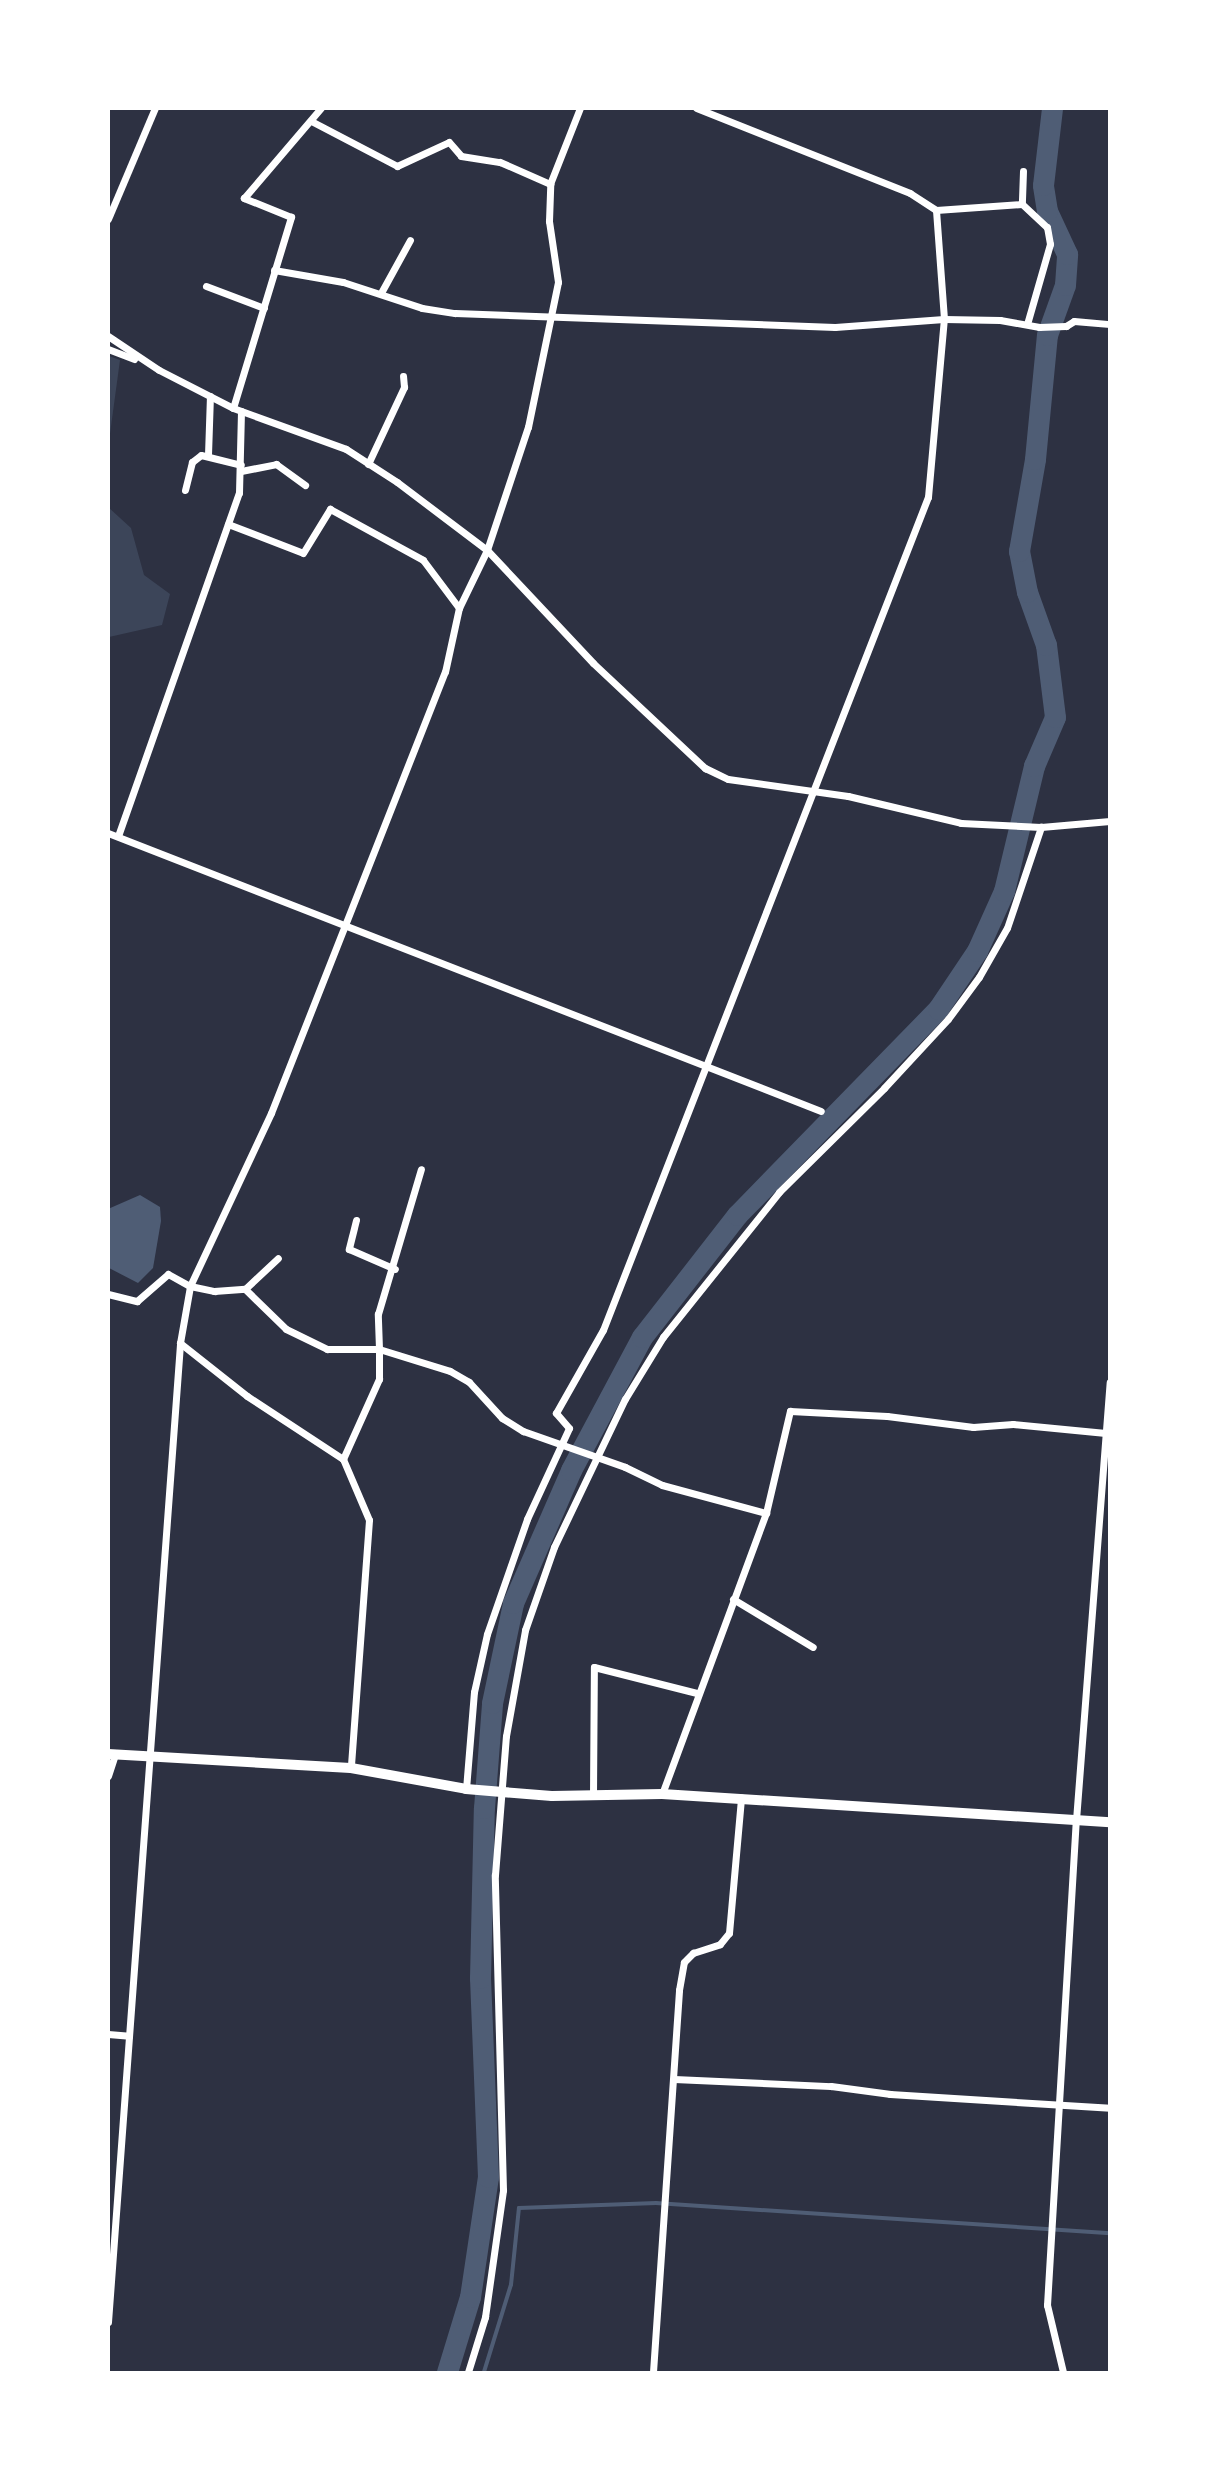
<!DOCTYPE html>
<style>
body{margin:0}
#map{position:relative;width:1218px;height:2481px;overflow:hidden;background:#2d3142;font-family:"Golos Text",sans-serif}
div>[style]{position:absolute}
.green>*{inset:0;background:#3c4559}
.water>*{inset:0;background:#4f5d75}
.stream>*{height:3.5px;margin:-1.75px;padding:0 1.75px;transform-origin:1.75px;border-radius:1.75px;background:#4f5d75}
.river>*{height:21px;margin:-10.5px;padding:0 10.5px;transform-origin:10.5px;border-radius:10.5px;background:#4f5d75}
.minor>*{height:7px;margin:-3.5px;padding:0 3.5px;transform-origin:3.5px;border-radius:3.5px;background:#fff}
.secondary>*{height:10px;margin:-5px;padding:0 5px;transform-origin:5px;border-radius:5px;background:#fff}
span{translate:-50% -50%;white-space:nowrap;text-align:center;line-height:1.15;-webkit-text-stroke:5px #fff;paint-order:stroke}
.frame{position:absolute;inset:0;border:110px solid #fff;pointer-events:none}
</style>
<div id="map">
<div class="green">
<div style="clip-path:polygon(109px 356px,120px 360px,109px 441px,108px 356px)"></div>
<div style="clip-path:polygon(108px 507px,131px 528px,144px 575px,170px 594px,162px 625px,109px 637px)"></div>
</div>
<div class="water">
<div style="clip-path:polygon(140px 1195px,160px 1207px,161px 1221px,153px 1268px,138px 1283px,109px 1268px,108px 1209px)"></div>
</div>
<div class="stream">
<div style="left:484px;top:2372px;width:91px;rotate:-72.8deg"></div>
<div style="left:511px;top:2285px;width:77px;rotate:-84.1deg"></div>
<div style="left:519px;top:2208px;width:137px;rotate:-2.1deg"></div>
<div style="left:656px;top:2203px;width:455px;rotate:3.8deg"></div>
</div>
<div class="river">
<div style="left:447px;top:2372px;width:78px;rotate:-73deg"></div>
<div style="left:470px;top:2297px;width:121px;rotate:-81.5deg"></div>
<div style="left:488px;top:2177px;width:199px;rotate:-92.3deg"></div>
<div style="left:480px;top:1978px;width:170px;rotate:-88.7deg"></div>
<div style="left:484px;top:1808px;width:105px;rotate:-85.6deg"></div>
<div style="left:492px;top:1703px;width:102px;rotate:-78.1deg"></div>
<div style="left:513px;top:1603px;width:145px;rotate:-66.4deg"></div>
<div style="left:571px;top:1470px;width:151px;rotate:-61.9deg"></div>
<div style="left:642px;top:1337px;width:155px;rotate:-52.1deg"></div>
<div style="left:737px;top:1215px;width:288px;rotate:-45.7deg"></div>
<div style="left:938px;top:1009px;width:70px;rotate:-56.1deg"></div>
<div style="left:977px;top:951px;width:66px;rotate:-65.8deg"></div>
<div style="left:1004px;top:891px;width:129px;rotate:-76.5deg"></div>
<div style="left:1034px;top:766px;width:53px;rotate:-66.8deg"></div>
<div style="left:1055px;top:717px;width:73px;rotate:-97.1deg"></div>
<div style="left:1046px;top:645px;width:56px;rotate:-109.7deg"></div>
<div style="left:1027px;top:592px;width:42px;rotate:-101deg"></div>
<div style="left:1019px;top:551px;width:93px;rotate:-80.1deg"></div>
<div style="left:1035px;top:459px;width:125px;rotate:-84.5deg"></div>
<div style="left:1047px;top:335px;width:53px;rotate:-70.2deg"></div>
<div style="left:1065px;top:285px;width:31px;rotate:-86deg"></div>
<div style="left:1067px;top:254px;width:47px;rotate:-114.9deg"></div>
<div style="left:1047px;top:211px;width:26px;rotate:-99deg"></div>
<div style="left:1043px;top:185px;width:78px;rotate:-83.3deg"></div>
</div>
<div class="minor">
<div style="left:313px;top:122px;width:95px;rotate:27.6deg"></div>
<div style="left:397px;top:166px;width:57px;rotate:-24.8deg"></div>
<div style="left:449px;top:142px;width:18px;rotate:49deg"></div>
<div style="left:461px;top:156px;width:39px;rotate:9deg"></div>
<div style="left:500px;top:162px;width:55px;rotate:23.7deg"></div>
<div style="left:1023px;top:171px;width:33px;rotate:92deg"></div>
<div style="left:1022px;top:204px;width:34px;rotate:43deg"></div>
<div style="left:1047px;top:227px;width:17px;rotate:80deg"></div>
<div style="left:1050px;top:244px;width:83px;rotate:106deg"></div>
<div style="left:936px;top:210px;width:86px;rotate:-4deg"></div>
<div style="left:108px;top:219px;width:121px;rotate:-67.1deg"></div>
<div style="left:274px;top:270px;width:70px;rotate:9.9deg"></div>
<div style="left:343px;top:282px;width:83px;rotate:18.2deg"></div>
<div style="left:422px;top:308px;width:33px;rotate:9deg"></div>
<div style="left:455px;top:313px;width:380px;rotate:2.1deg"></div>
<div style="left:835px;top:327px;width:109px;rotate:-4.2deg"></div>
<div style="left:944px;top:319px;width:56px;rotate:1deg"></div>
<div style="left:1000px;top:320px;width:40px;rotate:10deg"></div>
<div style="left:1039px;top:327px;width:27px;rotate:-2deg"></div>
<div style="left:1066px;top:326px;width:9px;rotate:-32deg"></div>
<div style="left:1074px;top:321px;width:36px;rotate:5deg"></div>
<div style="left:206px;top:286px;width:62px;rotate:20.8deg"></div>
<div style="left:382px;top:291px;width:58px;rotate:-61.2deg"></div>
<div style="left:108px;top:336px;width:61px;rotate:33.7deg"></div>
<div style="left:159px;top:370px;width:83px;rotate:27.2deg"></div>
<div style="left:233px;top:408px;width:120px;rotate:19.9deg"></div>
<div style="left:346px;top:449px;width:61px;rotate:32.9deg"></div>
<div style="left:397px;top:482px;width:113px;rotate:37.1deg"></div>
<div style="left:487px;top:550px;width:155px;rotate:46.8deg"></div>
<div style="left:593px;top:663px;width:154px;rotate:43.2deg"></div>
<div style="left:705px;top:768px;width:25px;rotate:26deg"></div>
<div style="left:728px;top:779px;width:121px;rotate:8.1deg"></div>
<div style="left:848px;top:796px;width:116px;rotate:13.4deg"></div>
<div style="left:961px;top:823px;width:80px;rotate:2.9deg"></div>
<div style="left:1041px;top:827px;width:69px;rotate:-5deg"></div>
<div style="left:108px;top:349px;width:28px;rotate:21deg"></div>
<div style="left:233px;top:408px;width:200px;rotate:-73.1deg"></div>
<div style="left:291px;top:217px;width:51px;rotate:-158deg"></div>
<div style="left:244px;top:198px;width:118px;rotate:-49.5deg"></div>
<div style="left:208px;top:455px;width:59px;rotate:-88.1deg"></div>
<div style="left:368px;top:464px;width:85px;rotate:-64.9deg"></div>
<div style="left:404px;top:387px;width:11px;rotate:-95deg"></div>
<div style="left:241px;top:471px;width:36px;rotate:-11deg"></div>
<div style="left:276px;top:464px;width:36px;rotate:36deg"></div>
<div style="left:185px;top:490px;width:29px;rotate:-76deg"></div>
<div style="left:192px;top:462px;width:11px;rotate:-38deg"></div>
<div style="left:201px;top:455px;width:41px;rotate:14deg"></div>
<div style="left:228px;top:524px;width:80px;rotate:21.1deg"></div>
<div style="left:303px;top:553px;width:52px;rotate:-58.5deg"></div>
<div style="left:330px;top:509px;width:106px;rotate:28.7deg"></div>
<div style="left:423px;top:560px;width:60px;rotate:53.1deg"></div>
<div style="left:108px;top:833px;width:765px;rotate:21.3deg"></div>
<div style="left:118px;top:836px;width:364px;rotate:-70.6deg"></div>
<div style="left:239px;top:493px;width:82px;rotate:-88.6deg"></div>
<div style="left:356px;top:1220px;width:30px;rotate:104deg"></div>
<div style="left:349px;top:1249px;width:50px;rotate:23.5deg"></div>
<div style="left:245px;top:1289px;width:57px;rotate:44.3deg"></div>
<div style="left:286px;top:1329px;width:46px;rotate:26deg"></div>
<div style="left:327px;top:1349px;width:52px"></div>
<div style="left:379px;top:1349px;width:35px;rotate:-92deg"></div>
<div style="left:378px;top:1314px;width:151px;rotate:-73.5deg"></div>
<div style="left:108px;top:1294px;width:30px;rotate:14deg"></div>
<div style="left:137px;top:1301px;width:41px;rotate:-41.1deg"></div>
<div style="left:168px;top:1274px;width:25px;rotate:29deg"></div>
<div style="left:190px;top:1286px;width:25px;rotate:12deg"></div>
<div style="left:214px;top:1291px;width:31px;rotate:-4deg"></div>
<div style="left:245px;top:1289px;width:45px;rotate:-43.2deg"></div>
<div style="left:180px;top:1343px;width:85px;rotate:38.3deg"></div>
<div style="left:247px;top:1396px;width:115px;rotate:33.3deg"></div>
<div style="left:343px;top:1459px;width:66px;rotate:66.9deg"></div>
<div style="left:369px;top:1520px;width:249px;rotate:94.2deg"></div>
<div style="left:343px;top:1459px;width:88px;rotate:-65.8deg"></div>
<div style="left:379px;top:1379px;width:30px;rotate:-90deg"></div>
<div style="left:379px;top:1349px;width:74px;rotate:17.2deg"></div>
<div style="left:450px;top:1371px;width:22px;rotate:30deg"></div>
<div style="left:469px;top:1382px;width:49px;rotate:47.5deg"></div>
<div style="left:502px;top:1418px;width:25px;rotate:32deg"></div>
<div style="left:523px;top:1431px;width:108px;rotate:19.4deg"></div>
<div style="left:625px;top:1467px;width:41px;rotate:25.9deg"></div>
<div style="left:662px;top:1485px;width:108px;rotate:15.1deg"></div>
<div style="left:733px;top:1599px;width:93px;rotate:31deg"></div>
<div style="left:108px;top:1776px;width:23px;rotate:-72deg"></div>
<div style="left:466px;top:1789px;width:97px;rotate:-85.3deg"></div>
<div style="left:474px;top:1692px;width:59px;rotate:-77.4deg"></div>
<div style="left:487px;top:1634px;width:122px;rotate:-70.8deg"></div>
<div style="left:527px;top:1519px;width:100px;rotate:-65.2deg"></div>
<div style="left:569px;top:1428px;width:20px;rotate:-131deg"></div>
<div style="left:556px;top:1413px;width:95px;rotate:-60.5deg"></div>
<div style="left:603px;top:1330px;width:894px;rotate:-68.69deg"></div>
<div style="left:928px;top:497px;width:179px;rotate:-84.9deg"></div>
<div style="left:944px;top:319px;width:109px;rotate:-94.2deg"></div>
<div style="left:936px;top:210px;width:31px;rotate:-147deg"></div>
<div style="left:910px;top:193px;width:230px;rotate:-158.3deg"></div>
<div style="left:662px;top:1794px;width:300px;rotate:-69.7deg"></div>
<div style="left:766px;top:1513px;width:105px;rotate:-76.8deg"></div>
<div style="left:790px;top:1411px;width:97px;rotate:3deg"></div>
<div style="left:887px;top:1416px;width:87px;rotate:7.3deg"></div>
<div style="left:973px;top:1427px;width:40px;rotate:-4.3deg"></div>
<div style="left:1013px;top:1424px;width:93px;rotate:5.5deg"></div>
<div style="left:593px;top:1795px;width:128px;rotate:-89.6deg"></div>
<div style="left:594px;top:1667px;width:106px;rotate:14.2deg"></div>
<div style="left:108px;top:2034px;width:21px;rotate:5deg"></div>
<div style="left:674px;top:2079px;width:157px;rotate:2.6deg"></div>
<div style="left:831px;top:2086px;width:60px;rotate:7.7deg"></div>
<div style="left:890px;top:2094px;width:220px;rotate:3.6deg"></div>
<div style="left:108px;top:2322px;width:982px;rotate:-85.79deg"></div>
<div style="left:180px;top:1343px;width:58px;rotate:-80deg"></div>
<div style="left:190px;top:1286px;width:191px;rotate:-64.9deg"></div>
<div style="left:271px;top:1113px;width:474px;rotate:-68.5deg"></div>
<div style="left:445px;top:672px;width:66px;rotate:-77.7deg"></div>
<div style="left:459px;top:608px;width:64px;rotate:-64.2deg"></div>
<div style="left:487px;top:550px;width:130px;rotate:-71.6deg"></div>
<div style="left:528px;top:427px;width:148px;rotate:-78.3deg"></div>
<div style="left:558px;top:282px;width:62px;rotate:-98.4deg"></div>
<div style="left:549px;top:221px;width:37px;rotate:-88deg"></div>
<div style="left:550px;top:184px;width:82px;rotate:-68.5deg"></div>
<div style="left:468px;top:2372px;width:58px;rotate:-72.8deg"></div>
<div style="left:485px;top:2317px;width:128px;rotate:-81.9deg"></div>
<div style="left:503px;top:2190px;width:315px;rotate:-91.5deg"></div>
<div style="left:495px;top:1875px;width:139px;rotate:-85.5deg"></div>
<div style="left:506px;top:1736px;width:108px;rotate:-79.8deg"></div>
<div style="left:525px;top:1630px;width:88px;rotate:-70.7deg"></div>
<div style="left:554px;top:1547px;width:164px;rotate:-64.4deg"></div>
<div style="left:625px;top:1399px;width:73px;rotate:-58.5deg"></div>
<div style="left:663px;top:1337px;width:186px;rotate:-51.3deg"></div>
<div style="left:779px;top:1192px;width:148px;rotate:-44.7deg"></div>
<div style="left:884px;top:1088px;width:94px;rotate:-47.2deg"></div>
<div style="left:948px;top:1019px;width:52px;rotate:-53.6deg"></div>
<div style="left:979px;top:977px;width:56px;rotate:-60.3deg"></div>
<div style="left:1007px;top:928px;width:107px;rotate:-71.4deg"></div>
<div style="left:653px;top:2372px;width:383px;rotate:-86.1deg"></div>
<div style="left:679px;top:1990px;width:28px;rotate:-80deg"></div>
<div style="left:684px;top:1962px;width:13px;rotate:-45deg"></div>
<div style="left:693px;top:1953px;width:28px;rotate:-18deg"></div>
<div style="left:720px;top:1944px;width:14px;rotate:-51deg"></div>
<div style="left:729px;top:1933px;width:136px;rotate:-84.9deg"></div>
<div style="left:1063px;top:2372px;width:69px;rotate:-103.4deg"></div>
<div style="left:1047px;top:2305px;width:486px;rotate:-86.6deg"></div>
<div style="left:1076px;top:1820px;width:439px;rotate:-85.6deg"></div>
</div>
<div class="secondary">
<div style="left:108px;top:1754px;width:243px;rotate:3.3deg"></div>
<div style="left:351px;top:1768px;width:117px;rotate:10.3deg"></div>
<div style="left:466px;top:1789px;width:86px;rotate:4.7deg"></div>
<div style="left:552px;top:1796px;width:110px;rotate:-1deg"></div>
<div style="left:662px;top:1794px;width:449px;rotate:3.6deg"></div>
</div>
<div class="frame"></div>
</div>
